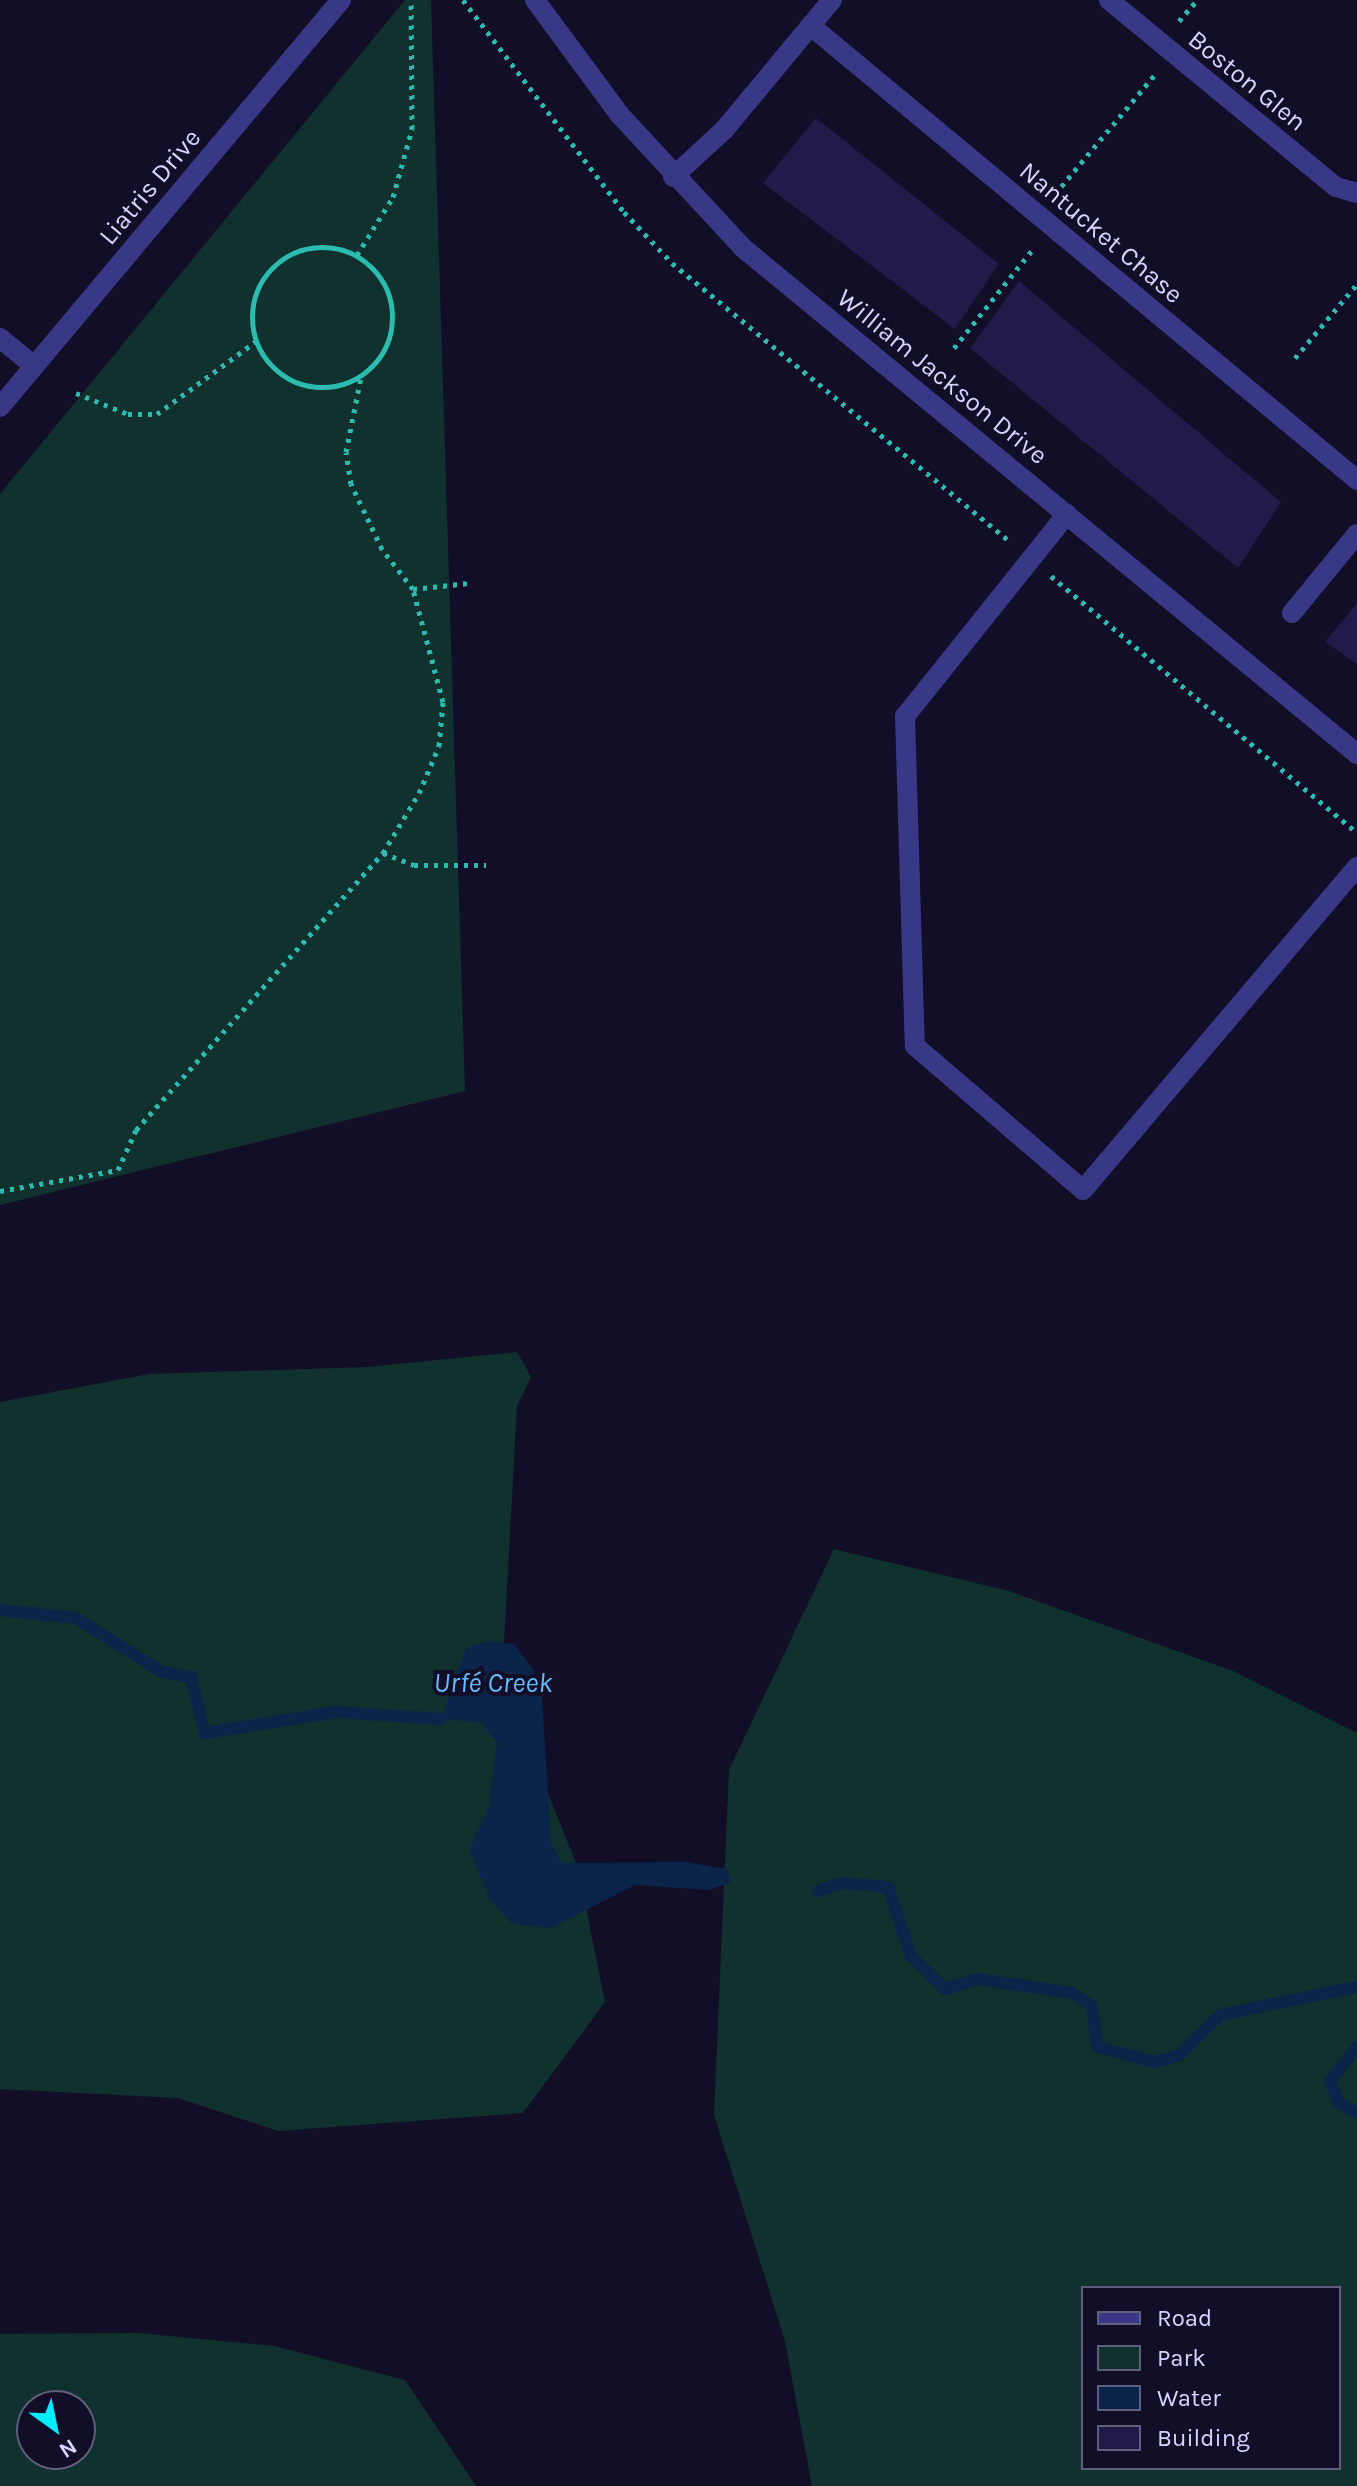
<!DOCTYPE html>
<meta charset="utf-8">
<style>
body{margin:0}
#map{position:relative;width:1357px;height:2486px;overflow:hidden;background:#120e27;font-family:Karla,sans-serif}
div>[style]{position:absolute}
.green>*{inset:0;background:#11312f}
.water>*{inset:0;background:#0a244a}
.stream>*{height:12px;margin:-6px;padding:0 6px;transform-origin:6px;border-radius:6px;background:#0a244a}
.building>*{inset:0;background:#221a48}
.path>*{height:5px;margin-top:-2.5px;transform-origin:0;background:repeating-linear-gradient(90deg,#2bbcaf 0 4px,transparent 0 10px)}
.path>.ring{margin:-2.5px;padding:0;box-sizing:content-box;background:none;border:5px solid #2bbcaf;border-radius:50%}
.minor>*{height:20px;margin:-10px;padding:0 10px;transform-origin:10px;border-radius:10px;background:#383887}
span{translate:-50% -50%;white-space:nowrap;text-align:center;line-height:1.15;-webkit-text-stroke:8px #120e27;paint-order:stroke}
.street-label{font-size:26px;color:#d7d4ff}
.water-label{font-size:28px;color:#62bbff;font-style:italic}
.legend{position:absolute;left:1081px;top:2286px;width:260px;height:184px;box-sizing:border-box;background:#120e27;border:2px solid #615d7d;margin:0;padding:10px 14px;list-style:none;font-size:24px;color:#d7d4ff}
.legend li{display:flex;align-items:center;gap:16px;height:40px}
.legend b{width:40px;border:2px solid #615d7d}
.north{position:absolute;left:16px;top:2390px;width:80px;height:80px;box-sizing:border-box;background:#120e27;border:2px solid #615d7d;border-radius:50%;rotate:147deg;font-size:22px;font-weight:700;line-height:32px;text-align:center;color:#d7d4ff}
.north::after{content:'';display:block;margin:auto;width:28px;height:36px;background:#0ef;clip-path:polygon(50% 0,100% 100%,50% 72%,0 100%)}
</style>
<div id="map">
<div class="green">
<div style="clip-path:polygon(405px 0,431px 0,465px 1091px,0 1205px,0 494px)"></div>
<div style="clip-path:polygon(517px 1352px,531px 1377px,517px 1406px,502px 1679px,578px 1868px,605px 2002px,523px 2113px,278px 2131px,178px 2098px,0 2089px,0 1402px,149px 1374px,367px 1367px)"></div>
<div style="clip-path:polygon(evenodd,834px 1549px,1009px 1591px,1233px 1671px,1357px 1733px,1357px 2486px,812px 2486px,785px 2341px,714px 2115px,729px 1770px,834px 1549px,1083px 2288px,1339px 2288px,1339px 2468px,1083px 2468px,1083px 2288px)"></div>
<div style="clip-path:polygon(evenodd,138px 2333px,274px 2346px,405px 2380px,476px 2486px,0 2486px,0 2334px,138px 2333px,32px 2406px,80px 2406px,80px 2454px,32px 2454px,32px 2406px)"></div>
</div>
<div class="water">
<div style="clip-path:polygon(489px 1641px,514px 1644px,541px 1680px,551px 1842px,562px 1863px,686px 1862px,727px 1869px,731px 1883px,708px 1890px,635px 1885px,551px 1928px,512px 1924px,491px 1901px,469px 1850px,489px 1807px,497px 1743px,481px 1722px,441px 1719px,466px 1648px)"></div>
</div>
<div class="stream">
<div style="left:0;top:1610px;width:76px;rotate:6deg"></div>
<div style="left:76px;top:1618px;width:102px;rotate:32.1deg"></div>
<div style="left:162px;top:1672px;width:29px;rotate:10deg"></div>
<div style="left:191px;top:1677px;width:58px;rotate:76deg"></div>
<div style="left:205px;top:1733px;width:133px;rotate:-9.1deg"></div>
<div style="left:336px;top:1712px;width:105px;rotate:3.8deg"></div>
<div style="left:818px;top:1891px;width:24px;rotate:-19deg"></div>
<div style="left:841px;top:1883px;width:47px;rotate:4.9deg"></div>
<div style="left:888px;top:1887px;width:73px;rotate:71.6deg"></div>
<div style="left:911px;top:1956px;width:47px;rotate:44.1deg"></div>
<div style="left:945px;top:1989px;width:34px;rotate:-17deg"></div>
<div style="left:978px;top:1979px;width:95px;rotate:8.5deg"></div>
<div style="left:1072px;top:1993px;width:24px;rotate:33deg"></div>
<div style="left:1092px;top:2006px;width:41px;rotate:83deg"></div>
<div style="left:1097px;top:2047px;width:60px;rotate:14.5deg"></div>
<div style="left:1155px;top:2062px;width:24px;rotate:-15deg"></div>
<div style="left:1178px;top:2056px;width:59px;rotate:-44.3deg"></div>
<div style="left:1220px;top:2015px;width:140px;rotate:-11.6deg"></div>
<div style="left:1357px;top:2047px;width:43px;rotate:128.5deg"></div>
<div style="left:1330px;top:2081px;width:24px;rotate:68deg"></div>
<div style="left:1339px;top:2103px;width:21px;rotate:29deg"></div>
</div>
<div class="building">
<div style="clip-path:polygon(816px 118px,999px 264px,955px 329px,763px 183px)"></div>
<div style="clip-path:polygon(1019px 281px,1281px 502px,1238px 568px,970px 348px)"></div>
<div style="clip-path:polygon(1357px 603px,1357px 664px,1325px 642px)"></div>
</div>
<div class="path">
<div style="left:463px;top:0;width:266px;rotate:52.8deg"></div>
<div style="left:624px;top:212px;width:70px;rotate:46.7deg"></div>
<div style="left:672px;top:263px;width:438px;rotate:39.5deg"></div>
<div style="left:1179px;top:21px;width:28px;rotate:-49deg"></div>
<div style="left:1055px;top:194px;width:158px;rotate:-50.1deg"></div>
<div class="ring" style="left:252px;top:247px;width:135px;height:135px"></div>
<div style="left:357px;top:255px;width:68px;rotate:-58.2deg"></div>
<div style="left:393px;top:197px;width:71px;rotate:-74.4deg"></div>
<div style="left:412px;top:129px;width:129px;rotate:-90.4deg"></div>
<div style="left:954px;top:348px;width:127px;rotate:-51.4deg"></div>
<div style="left:1295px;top:358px;width:97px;rotate:-50deg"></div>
<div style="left:76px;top:393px;width:56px;rotate:22deg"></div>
<div style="left:128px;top:414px;width:29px"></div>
<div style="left:157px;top:414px;width:122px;rotate:-36.3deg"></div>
<div style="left:1051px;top:576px;width:400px;rotate:40deg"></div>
<div style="left:413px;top:589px;width:56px;rotate:-6.1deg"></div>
<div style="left:383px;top:853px;width:33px;rotate:21deg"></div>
<div style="left:414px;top:865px;width:72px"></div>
<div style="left:0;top:1191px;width:120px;rotate:-10.1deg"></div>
<div style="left:118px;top:1170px;width:44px;rotate:-65.8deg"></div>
<div style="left:136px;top:1130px;width:371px;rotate:-48.3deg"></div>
<div style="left:383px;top:853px;width:70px;rotate:-59deg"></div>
<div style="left:419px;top:793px;width:51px;rotate:-66.9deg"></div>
<div style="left:439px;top:746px;width:44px;rotate:-84.8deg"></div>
<div style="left:443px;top:702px;width:117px;rotate:-104.9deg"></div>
<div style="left:413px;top:589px;width:51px;rotate:-127.8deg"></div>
<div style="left:382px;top:549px;width:72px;rotate:-115.5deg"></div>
<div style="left:351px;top:484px;width:32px;rotate:-99deg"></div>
<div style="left:346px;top:452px;width:76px;rotate:-78.7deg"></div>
</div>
<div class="minor">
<div style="left:535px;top:0;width:142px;rotate:53.6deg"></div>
<div style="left:619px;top:114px;width:183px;rotate:47.2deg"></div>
<div style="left:743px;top:248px;width:796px;rotate:39.49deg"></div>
<div style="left:1109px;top:0;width:294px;rotate:39.5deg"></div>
<div style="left:1336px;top:187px;width:22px;rotate:16deg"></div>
<div style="left:811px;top:26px;width:710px;rotate:39.74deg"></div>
<div style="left:673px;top:177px;width:69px;rotate:-42.7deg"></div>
<div style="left:724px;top:130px;width:169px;rotate:-50.3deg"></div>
<div style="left:0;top:338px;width:44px;rotate:39.5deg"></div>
<div style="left:0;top:407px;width:531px;rotate:-50.04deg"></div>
<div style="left:1067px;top:514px;width:259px;rotate:128.7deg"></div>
<div style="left:905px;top:716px;width:330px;rotate:88.3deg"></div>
<div style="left:915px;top:1046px;width:221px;rotate:40.6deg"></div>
<div style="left:1083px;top:1190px;width:424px;rotate:-49.7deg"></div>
<div style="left:1292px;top:613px;width:102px;rotate:-50.6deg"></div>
</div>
<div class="street-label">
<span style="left:1247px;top:81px;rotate:39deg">Boston Glen</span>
<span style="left:150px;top:187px;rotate:-50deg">Liatris Drive</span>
<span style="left:1101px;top:233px;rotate:40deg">Nantucket Chase</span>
<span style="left:942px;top:377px;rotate:39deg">William Jackson Drive</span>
</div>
<div class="water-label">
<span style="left:493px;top:1683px">Urfé Creek</span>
</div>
<ul class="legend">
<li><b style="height:10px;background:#383887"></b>Road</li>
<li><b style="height:22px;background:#11312f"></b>Park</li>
<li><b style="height:22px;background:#0a244a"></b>Water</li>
<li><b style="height:22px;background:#221a48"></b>Building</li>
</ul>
<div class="north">N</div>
</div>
